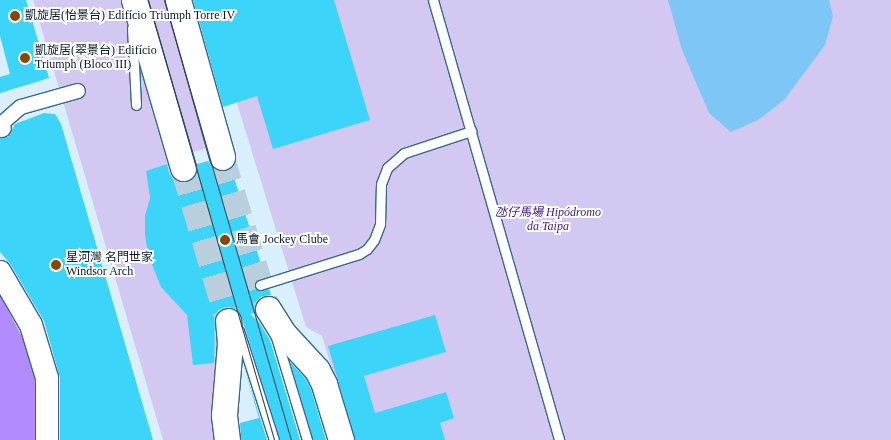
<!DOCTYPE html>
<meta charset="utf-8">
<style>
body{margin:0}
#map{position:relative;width:891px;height:440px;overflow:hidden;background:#daeffd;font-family:"Times New Roman","Noto Sans SC",serif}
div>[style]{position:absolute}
.green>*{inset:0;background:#d3c8f2}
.forest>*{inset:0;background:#b28cfe}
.water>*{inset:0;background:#7dc6f5}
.building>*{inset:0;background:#3cd5f9}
.secondary-tunnel>*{height:25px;margin-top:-12.5px;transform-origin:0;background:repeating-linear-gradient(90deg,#bacfdd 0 25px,transparent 0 37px)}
.roads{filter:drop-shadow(1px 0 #376a89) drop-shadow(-1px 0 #376a89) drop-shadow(0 1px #376a89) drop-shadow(0 -1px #376a89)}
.service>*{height:9px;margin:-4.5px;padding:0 4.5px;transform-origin:4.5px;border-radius:4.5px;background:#fff}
.pedestrian>*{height:14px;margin:-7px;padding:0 7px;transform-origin:7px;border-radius:7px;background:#fff}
.minor>*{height:18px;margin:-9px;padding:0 9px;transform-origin:9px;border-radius:9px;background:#fff}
.tertiary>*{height:22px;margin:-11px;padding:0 11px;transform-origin:11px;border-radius:11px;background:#fff}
.secondary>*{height:25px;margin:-12.5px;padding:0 12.5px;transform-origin:12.5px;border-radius:12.5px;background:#fff}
.tram>*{height:1px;margin:-0.5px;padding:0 0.5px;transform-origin:0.5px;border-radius:0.5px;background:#2d424f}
.dots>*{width:14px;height:14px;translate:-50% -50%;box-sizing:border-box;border:2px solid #fff;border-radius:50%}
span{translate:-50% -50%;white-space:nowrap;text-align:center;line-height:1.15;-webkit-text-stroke:4px #fff;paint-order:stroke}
.poi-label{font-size:12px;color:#051a26}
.left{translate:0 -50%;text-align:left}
.park-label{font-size:12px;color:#44187c;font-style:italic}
</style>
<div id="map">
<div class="green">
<div style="clip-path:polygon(33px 0,122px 0,217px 339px,217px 365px,212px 418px,215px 440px,163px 440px)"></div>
<div style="clip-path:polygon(142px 0,169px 0,211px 147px,186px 154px)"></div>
<div style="clip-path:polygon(205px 0,891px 0,891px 440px,354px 440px,322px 336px,306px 327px)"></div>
</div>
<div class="forest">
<div style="clip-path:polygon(0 295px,29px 350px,37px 390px,38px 440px,0 440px)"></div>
</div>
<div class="water">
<div style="clip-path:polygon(668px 0,829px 0,833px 16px,825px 45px,784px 100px,758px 120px,731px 132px,709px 113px,682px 50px)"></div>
</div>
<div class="building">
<div style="clip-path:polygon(0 0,26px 0,49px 78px,0 93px,0 77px,10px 74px,0 36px)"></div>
<div style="clip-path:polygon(193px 0,334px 0,370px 120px,273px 149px,257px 96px,223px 107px)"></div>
<div style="clip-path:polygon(44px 113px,55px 114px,61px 124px,153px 440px,60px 440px,60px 378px,44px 321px,11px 265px,0 252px,0 138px,8px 137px,15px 124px)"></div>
<div style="clip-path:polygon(208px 161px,212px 167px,218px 171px,225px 171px,231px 168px,265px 277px,256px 280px,254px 286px,259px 291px,269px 289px,271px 295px,260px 297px,255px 303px,255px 313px,250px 314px,259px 322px,270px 340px,300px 440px,280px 440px,242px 319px,234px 308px,226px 307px,219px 310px,215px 315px,214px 363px,193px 365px,187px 315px,161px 287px,148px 255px,145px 234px,145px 216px,150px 198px,146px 171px,167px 164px,169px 173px,173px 179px,187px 182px,194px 178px,197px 164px)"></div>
<div style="clip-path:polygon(435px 315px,446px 352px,364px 376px,375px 413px,446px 392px,454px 418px,440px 423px,445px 440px,355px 440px,328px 346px)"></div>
<div style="clip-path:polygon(290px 362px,305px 378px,311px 389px,326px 440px,313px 440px)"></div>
<div style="clip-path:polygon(243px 363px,267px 440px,241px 440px,240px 423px,259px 418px)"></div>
</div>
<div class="secondary-tunnel">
<div style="left:222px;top:157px;width:159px;rotate:73.2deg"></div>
<div style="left:183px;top:168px;width:159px;rotate:73.6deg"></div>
</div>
<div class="roads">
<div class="service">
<div style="left:433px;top:0;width:458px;rotate:74deg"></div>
<div style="left:132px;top:28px;width:77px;rotate:87deg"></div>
<div style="left:260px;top:285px;width:104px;rotate:-17.4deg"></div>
<div style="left:359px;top:254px;width:9px;rotate:-32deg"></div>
<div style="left:367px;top:249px;width:11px;rotate:-52deg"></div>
<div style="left:374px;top:240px;width:17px;rotate:-69deg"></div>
<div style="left:380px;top:224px;width:40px;rotate:-88.6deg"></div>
<div style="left:381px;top:184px;width:17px;rotate:-69deg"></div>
<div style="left:387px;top:168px;width:23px;rotate:-41deg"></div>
<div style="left:404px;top:153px;width:71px;rotate:-18.2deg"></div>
<div style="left:239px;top:331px;width:114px;rotate:72.2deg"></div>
<div style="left:276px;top:337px;width:108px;rotate:73.2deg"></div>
</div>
<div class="pedestrian">
<div style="left:0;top:125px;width:28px;rotate:-41deg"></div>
<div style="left:21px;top:107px;width:59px;rotate:-15.7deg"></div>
</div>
<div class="minor">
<div style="left:0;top:127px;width:2px;rotate:27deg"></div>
</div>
<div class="tertiary">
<div style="left:0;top:272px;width:61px;rotate:59.7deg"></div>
<div style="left:31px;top:325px;width:55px;rotate:73.2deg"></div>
<div style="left:47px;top:378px;width:62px;rotate:90deg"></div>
</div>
<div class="secondary">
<div style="left:134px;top:0;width:175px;rotate:73.7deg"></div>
<div style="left:178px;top:0;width:163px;rotate:74.3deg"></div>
<div style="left:268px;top:309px;width:28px;rotate:58deg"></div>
<div style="left:283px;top:333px;width:50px;rotate:47.4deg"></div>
<div style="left:317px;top:370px;width:16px;rotate:63deg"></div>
<div style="left:324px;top:384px;width:59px;rotate:73.1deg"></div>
<div style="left:227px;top:440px;width:25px;rotate:-97deg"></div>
<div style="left:224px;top:415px;width:72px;rotate:-85.2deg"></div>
<div style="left:230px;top:343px;width:22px;rotate:-95deg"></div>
</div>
</div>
<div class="tram">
<div style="left:148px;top:0;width:458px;rotate:74deg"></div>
<div style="left:164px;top:0;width:458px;rotate:73.9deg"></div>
</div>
<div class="dots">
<div style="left:15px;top:16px;background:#864709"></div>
<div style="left:25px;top:58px;background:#864709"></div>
<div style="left:225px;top:240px;background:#864709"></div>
<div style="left:56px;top:265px;background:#864709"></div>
</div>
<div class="poi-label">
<span class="left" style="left:25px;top:16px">凱旋居(怡景台) Edifício Triumph Torre IV</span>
<span class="left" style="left:35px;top:58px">凱旋居(翠景台) Edifício<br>Triumph (Bloco III)</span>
<span class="left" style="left:236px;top:240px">馬會 Jockey Clube</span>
<span class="left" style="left:66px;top:265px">星河灣 名門世家<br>Windsor Arch</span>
</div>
<div class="park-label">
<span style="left:548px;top:220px">氹仔馬場 Hipódromo<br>da Taipa</span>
</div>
</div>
